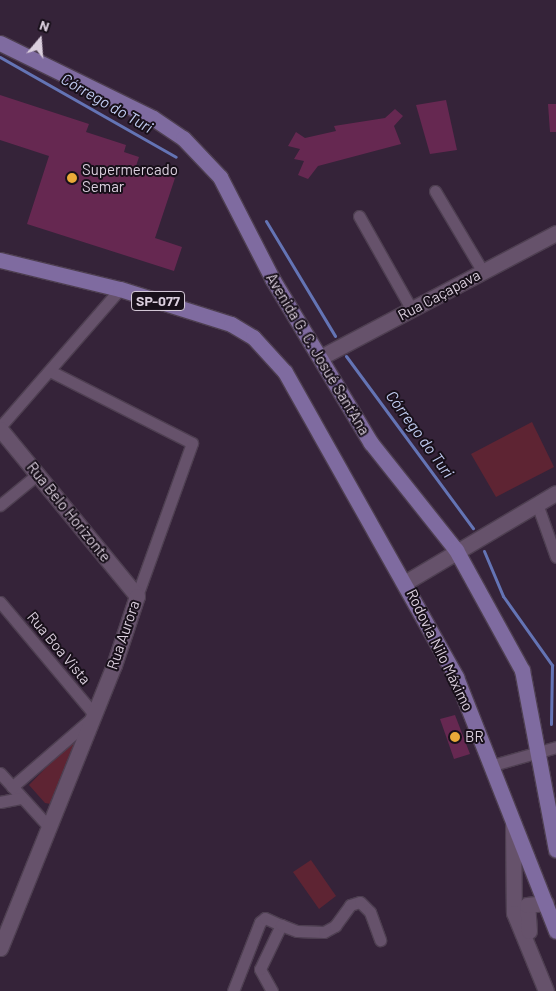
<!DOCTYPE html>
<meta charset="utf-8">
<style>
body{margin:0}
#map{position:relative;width:556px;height:991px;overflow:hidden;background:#352339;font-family:Barlow,sans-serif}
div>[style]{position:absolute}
.green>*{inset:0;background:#5e2433}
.stream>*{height:3px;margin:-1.5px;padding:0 1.5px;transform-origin:1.5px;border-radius:1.5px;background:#6474b5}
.building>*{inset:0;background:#662851}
.roads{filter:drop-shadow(1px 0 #4e3f51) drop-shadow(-1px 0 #4e3f51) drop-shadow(0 1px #4e3f51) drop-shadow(0 -1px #4e3f51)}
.street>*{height:11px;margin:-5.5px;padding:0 5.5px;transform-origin:5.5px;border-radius:5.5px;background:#66526b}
.secondary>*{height:15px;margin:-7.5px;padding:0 7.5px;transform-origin:7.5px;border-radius:7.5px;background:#66526b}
.primary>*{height:15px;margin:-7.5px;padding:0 7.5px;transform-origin:7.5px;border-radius:7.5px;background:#7f6ba0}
.dots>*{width:14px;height:14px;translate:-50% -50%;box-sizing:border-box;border:2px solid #18101a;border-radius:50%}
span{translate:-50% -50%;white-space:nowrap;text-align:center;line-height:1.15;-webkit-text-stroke:4px #18101a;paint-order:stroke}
.shield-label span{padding:1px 4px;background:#18101a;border:1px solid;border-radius:4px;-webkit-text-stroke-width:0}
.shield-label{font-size:14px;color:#dbcfde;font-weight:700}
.poi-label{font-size:15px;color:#dbcfde}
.left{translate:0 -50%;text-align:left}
.street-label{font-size:15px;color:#dbcfde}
.water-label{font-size:16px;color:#bfcaef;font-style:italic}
.north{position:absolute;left:15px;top:15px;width:50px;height:50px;-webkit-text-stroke:4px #18101a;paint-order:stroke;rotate:18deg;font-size:14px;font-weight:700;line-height:20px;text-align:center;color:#dbcfde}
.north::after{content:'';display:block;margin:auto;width:18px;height:22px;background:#dbcfde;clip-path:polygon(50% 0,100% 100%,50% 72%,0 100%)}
</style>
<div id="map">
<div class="green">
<div style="clip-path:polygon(532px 422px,554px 467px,496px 497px,471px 454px)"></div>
<div style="clip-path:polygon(71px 742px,76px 745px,51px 804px,45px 803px,29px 785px)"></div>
<div style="clip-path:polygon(311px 860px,336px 896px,319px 909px,293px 872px)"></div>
</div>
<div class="stream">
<div style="left:0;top:57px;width:202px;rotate:29.6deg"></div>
<div style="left:266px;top:221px;width:134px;rotate:59deg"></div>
<div style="left:346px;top:356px;width:214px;rotate:53.6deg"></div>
<div style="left:484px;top:551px;width:49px;rotate:67.1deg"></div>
<div style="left:503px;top:596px;width:85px;rotate:54.6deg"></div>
<div style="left:552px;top:665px;width:59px;rotate:91deg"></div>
</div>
<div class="building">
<div style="clip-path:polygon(0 95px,89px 124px,86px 132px,126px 145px,124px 152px,139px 157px,136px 166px,175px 178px,155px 238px,182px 247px,174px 271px,27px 224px,49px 156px,0 140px)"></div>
<div style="clip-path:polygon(446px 100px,457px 150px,430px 154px,416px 105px)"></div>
<div style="clip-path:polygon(548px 104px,556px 104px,556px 132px,550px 132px)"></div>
<div style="clip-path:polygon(395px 109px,403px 116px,394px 126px,401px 144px,318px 166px,308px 179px,298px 175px,304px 161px,294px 159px,300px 149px,288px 146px,296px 132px,305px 138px,336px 131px,334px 126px,385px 118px)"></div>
<div style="clip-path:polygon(455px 715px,470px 754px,454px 759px,440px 719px)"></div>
</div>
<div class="roads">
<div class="street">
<div style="left:435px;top:191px;width:94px;rotate:59.3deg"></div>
<div style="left:359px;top:216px;width:108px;rotate:60.6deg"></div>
<div style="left:50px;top:371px;width:159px;rotate:26.9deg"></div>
<div style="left:192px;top:443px;width:163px;rotate:109.8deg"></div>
<div style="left:0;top:427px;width:183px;rotate:-49deg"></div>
<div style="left:537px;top:504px;width:56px;rotate:70.3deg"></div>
<div style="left:0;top:505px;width:49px;rotate:-39.2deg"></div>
<div style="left:0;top:602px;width:146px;rotate:50deg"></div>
<div style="left:493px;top:765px;width:66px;rotate:-15.9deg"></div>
<div style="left:0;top:773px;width:72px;rotate:47.8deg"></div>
<div style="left:12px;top:787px;width:106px;rotate:-40.8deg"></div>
<div style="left:0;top:802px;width:21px;rotate:-11deg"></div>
<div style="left:233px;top:991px;width:74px;rotate:-68.6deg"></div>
<div style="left:260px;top:922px;width:6px;rotate:-39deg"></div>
<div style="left:265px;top:918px;width:17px;rotate:24deg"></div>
<div style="left:272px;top:991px;width:25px;rotate:-119deg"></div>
<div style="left:260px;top:969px;width:49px;rotate:-64.5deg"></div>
<div style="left:281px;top:925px;width:17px;rotate:21deg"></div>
<div style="left:297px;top:931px;width:27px;rotate:2deg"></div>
<div style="left:324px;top:932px;width:13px;rotate:-29deg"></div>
<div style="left:335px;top:926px;width:26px;rotate:-54deg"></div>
<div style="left:350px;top:905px;width:10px;rotate:-17deg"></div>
<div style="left:360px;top:902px;width:14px;rotate:45deg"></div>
<div style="left:370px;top:912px;width:30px;rotate:70deg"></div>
</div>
<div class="secondary">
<div style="left:321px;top:357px;width:266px;rotate:-27.8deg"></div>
<div style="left:0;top:429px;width:216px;rotate:50.6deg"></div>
<div style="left:137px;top:596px;width:73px;rotate:108.4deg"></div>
<div style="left:114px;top:665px;width:305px;rotate:111.9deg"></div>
<div style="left:406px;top:582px;width:174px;rotate:-30.7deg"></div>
<div style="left:513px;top:824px;width:89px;rotate:89.4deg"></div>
<div style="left:514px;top:913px;width:84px;rotate:67.7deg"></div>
<div style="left:529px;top:931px;width:26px;rotate:-94deg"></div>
<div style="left:527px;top:905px;width:19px;rotate:-6deg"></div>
</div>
<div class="primary">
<div style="left:0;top:43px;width:170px;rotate:26.1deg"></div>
<div style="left:153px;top:118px;width:36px;rotate:34deg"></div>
<div style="left:183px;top:138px;width:54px;rotate:46.5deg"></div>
<div style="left:220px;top:177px;width:116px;rotate:62.8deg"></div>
<div style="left:273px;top:280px;width:190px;rotate:59deg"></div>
<div style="left:371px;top:443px;width:137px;rotate:51.5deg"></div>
<div style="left:456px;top:550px;width:137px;rotate:61.2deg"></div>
<div style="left:522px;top:670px;width:183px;rotate:79.3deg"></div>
<div style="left:0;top:260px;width:123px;rotate:13.6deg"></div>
<div style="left:120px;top:289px;width:116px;rotate:17.5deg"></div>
<div style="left:231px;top:324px;width:26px;rotate:31deg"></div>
<div style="left:253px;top:337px;width:47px;rotate:47.6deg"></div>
<div style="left:285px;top:372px;width:350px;rotate:60.7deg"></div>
<div style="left:456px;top:677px;width:273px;rotate:68.5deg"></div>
</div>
</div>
<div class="dots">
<div style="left:72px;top:178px;background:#eaaa39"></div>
<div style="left:455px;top:737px;background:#eaaa39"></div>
</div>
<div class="shield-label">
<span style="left:158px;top:301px">SP-077</span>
</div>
<div class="poi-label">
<span class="left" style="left:82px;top:178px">Supermercado<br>Semar</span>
<span class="left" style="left:465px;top:737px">BR</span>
</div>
<div class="street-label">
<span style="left:439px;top:295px;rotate:-28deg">Rua Caçapava</span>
<span style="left:318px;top:354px;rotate:59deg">Avenida G. C. Josué Sant'Ana</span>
<span style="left:69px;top:512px;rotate:51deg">Rua Belo Horizonte</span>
<span style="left:123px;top:635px;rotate:-71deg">Rua Aurora</span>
<span style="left:59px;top:648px;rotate:50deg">Rua Boa Vista</span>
<span style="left:440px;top:650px;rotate:64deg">Rodovia Nilo Máximo</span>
</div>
<div class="water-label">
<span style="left:107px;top:103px;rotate:30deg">Córrego do Turi</span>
<span style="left:420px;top:434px;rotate:54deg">Córrego do Turi</span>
</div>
<div class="north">N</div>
</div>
